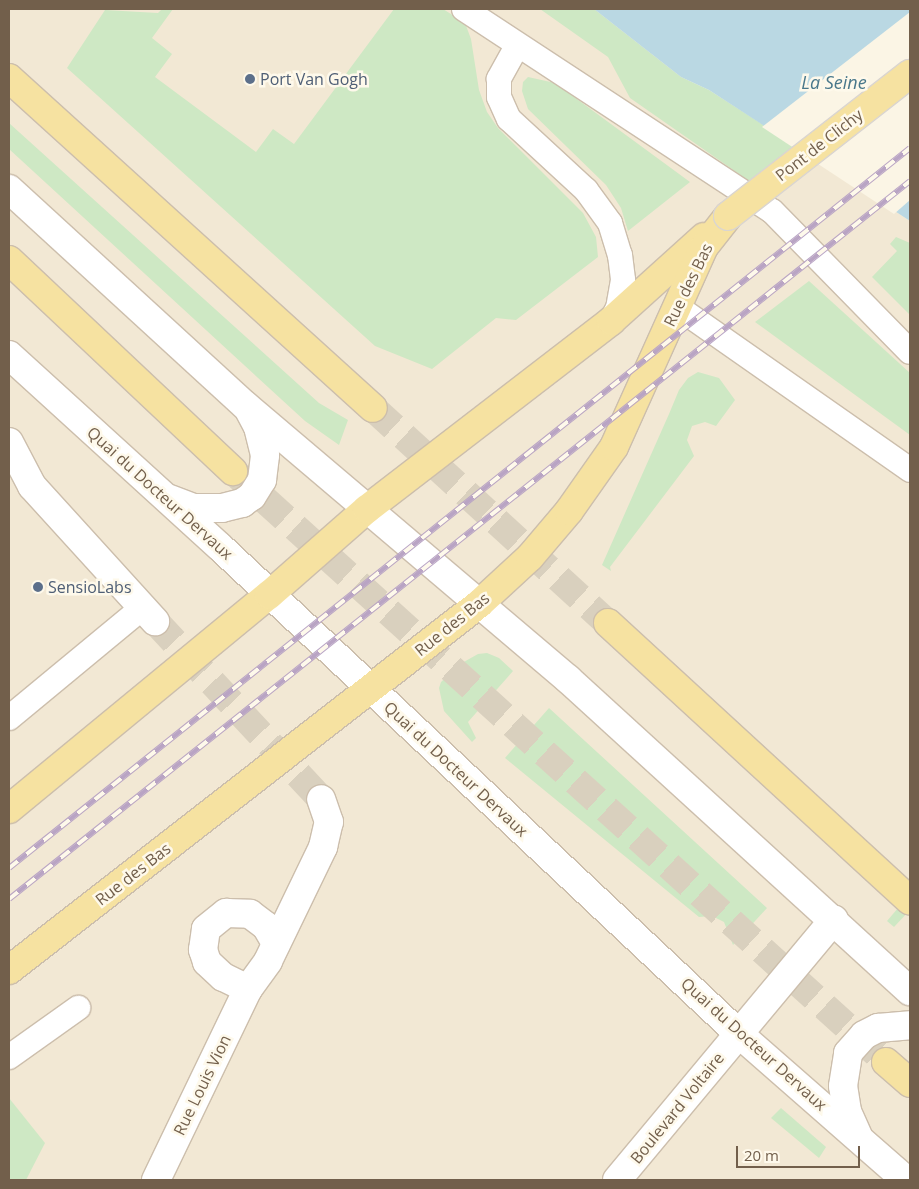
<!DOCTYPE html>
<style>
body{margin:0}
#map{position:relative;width:919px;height:1189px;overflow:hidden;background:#fbf5e5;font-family:"Open Sans",sans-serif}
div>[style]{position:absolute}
.residential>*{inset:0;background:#f2e8d4}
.green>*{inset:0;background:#cee8c4}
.water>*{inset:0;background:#bad8e3}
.pier>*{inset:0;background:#fbf5e5}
.street-tunnel>*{height:28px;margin-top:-14px;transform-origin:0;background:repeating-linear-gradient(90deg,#d9d0be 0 28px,transparent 0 42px)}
.primary-tunnel>*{height:28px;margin-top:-14px;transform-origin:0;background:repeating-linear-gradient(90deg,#d9d0be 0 28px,transparent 0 42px)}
.roads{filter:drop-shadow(1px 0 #ccbeac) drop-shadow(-1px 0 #ccbeac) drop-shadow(0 1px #ccbeac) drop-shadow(0 -1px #ccbeac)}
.lane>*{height:24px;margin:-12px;padding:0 12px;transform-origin:12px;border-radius:12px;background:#fff}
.street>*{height:28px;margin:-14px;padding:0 14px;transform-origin:14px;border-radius:14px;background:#fff}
.secondary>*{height:28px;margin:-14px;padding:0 14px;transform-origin:14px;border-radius:14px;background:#fff}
.primary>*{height:28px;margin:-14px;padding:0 14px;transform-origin:14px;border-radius:14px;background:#f6e2a1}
.rail>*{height:5.5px;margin-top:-2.75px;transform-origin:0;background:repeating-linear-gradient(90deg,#fef9eb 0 11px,#b9a4c4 0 22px);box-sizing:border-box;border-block:1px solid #b9a4c4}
.bridges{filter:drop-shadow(1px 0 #dad5d0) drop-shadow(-1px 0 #dad5d0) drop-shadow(0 1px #dad5d0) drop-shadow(0 -1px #dad5d0)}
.primary-bridge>*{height:28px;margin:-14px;padding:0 14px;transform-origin:14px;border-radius:14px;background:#f6e2a1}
.dots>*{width:14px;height:14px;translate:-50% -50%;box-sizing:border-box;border:2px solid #fef9eb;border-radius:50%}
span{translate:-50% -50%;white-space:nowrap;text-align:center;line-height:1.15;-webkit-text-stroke:5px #fef9eb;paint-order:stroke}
.service-label{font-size:16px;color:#4e5e75}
.left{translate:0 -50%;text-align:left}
.street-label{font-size:16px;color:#725f4b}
.water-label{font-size:18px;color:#4a788b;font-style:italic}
.frame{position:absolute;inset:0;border:10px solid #725f4b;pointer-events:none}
.scale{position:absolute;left:736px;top:1146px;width:124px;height:22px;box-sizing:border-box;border:2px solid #725f4b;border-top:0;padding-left:6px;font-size:15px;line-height:18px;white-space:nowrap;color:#725f4b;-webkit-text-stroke:4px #fef9eb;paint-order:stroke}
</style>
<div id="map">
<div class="residential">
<div style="clip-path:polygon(9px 9px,594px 9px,681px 77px,806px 152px,910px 221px,910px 1180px,9px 1180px)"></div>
</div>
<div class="green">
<div style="clip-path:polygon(162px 9px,173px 9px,152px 38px,172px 54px,155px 77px,256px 152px,273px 129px,294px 144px,394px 9px,443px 9px,465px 23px,471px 39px,479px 90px,487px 112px,498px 128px,583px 213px,596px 237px,598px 257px,516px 320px,496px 318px,432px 369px,375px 346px,67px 68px,105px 10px,158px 13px)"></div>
<div style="clip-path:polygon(540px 9px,594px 9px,681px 77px,709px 90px,806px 152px,762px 190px,630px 98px,608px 57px)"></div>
<div style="clip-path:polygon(528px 77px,555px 83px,690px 182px,628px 231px,621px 208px,606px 185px,528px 109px,522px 91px,523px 82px)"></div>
<div style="clip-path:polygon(9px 123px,319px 403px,348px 420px,339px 445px,305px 421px,9px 149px)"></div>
<div style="clip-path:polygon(896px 237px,910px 243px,910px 315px,872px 277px,897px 251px,890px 244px)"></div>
<div style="clip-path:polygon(809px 281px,910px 373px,910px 435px,755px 322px)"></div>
<div style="clip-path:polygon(698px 372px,719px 378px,735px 400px,716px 426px,705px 422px,692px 426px,687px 440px,694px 456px,610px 567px,611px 571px,602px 565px,669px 414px,679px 390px,688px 378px)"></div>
<div style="clip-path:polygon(487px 653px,499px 658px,513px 671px,468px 722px,476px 738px,472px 742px,444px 711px,439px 688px,441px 682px,462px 663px,478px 654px)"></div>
<div style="clip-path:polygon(549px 708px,767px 908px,733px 945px,724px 922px,712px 916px,699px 917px,505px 758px)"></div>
<div style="clip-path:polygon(910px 894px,910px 910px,894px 927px,887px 921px)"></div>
<div style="clip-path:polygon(9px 1098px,45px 1143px,26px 1180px,9px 1180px)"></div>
<div style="clip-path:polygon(781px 1108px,826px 1147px,819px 1158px,771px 1118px)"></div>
</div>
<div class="water">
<div style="clip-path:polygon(594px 9px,910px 9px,910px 221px,709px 90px,681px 77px)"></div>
</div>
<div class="pier">
<div style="clip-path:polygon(910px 12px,910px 200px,894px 214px,762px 127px)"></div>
</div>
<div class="street-tunnel">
<div style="left:155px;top:621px;width:243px;rotate:47deg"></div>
</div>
<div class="primary-tunnel">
<div style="left:373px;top:408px;width:319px;rotate:42.5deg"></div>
<div style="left:233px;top:471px;width:881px;rotate:42.15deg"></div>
</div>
<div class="roads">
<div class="lane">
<div style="left:464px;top:9px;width:368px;rotate:33.3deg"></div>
<div style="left:772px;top:211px;width:197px;rotate:45.6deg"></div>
<div style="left:517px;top:46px;width:38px;rotate:119deg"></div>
<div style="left:499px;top:79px;width:18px;rotate:90deg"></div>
<div style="left:499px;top:97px;width:24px;rotate:66deg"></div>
<div style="left:509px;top:119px;width:105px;rotate:42.7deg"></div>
<div style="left:586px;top:190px;width:41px;rotate:54deg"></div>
<div style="left:610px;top:223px;width:34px;rotate:73deg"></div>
<div style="left:620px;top:255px;width:25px;rotate:83deg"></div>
<div style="left:623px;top:280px;width:28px;rotate:100deg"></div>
<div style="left:618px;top:308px;width:15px;rotate:118deg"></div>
<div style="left:676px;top:306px;width:286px;rotate:35deg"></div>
<div style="left:9px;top:718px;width:174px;rotate:-39.6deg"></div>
<div style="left:9px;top:1057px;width:85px;rotate:-35.4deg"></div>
</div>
<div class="street">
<div style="left:9px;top:442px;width:50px;rotate:62.4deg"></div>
<div style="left:32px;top:486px;width:183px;rotate:47.7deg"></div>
<div style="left:248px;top:989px;width:28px;rotate:-154deg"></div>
<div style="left:223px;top:977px;width:22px;rotate:-137deg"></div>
<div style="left:207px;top:962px;width:13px;rotate:-108deg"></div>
<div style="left:203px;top:950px;width:21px;rotate:-82deg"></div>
<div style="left:206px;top:929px;width:26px;rotate:-39deg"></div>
<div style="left:226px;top:913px;width:24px;rotate:2deg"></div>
<div style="left:250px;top:914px;width:20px;rotate:37deg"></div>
<div style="left:266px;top:926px;width:20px;rotate:60deg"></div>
<div style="left:156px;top:1180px;width:212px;rotate:-64.3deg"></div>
<div style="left:248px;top:989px;width:34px;rotate:-54deg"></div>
<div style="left:268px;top:961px;width:127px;rotate:-64.2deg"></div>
<div style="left:323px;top:847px;width:26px;rotate:-77deg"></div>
<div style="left:329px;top:822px;width:24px;rotate:-109deg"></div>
</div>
<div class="secondary">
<div style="left:9px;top:189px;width:321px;rotate:42.5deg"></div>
<div style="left:246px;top:406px;width:422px;rotate:40.3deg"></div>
<div style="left:568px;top:679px;width:463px;rotate:42.4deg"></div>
<div style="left:9px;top:355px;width:285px;rotate:42.3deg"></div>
<div style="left:220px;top:547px;width:710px;rotate:43.17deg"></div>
<div style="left:738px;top:1033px;width:223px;rotate:41.2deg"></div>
<div style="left:170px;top:499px;width:26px;rotate:21deg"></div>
<div style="left:194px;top:508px;width:28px"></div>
<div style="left:222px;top:508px;width:21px;rotate:-14deg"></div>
<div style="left:242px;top:503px;width:12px;rotate:-35deg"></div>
<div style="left:252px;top:496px;width:19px;rotate:-58deg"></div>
<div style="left:262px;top:480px;width:25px;rotate:-83deg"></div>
<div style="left:265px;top:455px;width:29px;rotate:-104deg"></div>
<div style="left:258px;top:427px;width:17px;rotate:-118deg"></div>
<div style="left:858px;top:1136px;width:27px;rotate:-114deg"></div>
<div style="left:847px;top:1111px;width:25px;rotate:-99deg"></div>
<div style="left:843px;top:1086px;width:33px;rotate:-81deg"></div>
<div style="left:848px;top:1053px;width:24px;rotate:-48deg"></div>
<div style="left:864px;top:1035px;width:16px;rotate:-27deg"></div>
<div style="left:878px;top:1028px;width:32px;rotate:-5deg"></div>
<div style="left:617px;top:1180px;width:339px;rotate:-50.2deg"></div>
</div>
<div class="primary">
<div style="left:9px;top:78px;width:491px;rotate:42.2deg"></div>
<div style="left:9px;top:260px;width:308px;rotate:43.3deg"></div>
<div style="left:608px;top:623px;width:410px;rotate:42.6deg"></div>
<div style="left:9px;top:809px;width:337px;rotate:-39.5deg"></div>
<div style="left:269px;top:595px;width:130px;rotate:-41.3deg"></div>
<div style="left:367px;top:509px;width:308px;rotate:-37.6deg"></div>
<div style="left:611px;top:321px;width:125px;rotate:-42.1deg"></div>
<div style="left:9px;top:970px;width:596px;rotate:-37.91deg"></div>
<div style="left:479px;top:604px;width:69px;rotate:-42.7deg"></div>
<div style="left:530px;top:557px;width:60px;rotate:-49.7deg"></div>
<div style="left:569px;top:511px;width:78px;rotate:-54.9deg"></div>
<div style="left:614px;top:447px;width:219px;rotate:-65.8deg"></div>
<div style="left:704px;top:247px;width:39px;rotate:-52deg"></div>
<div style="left:886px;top:1062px;width:32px;rotate:41deg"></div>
</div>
</div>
<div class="rail">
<div style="left:9px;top:868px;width:1153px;rotate:-38.63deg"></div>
<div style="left:9px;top:899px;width:1152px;rotate:-38.55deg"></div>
</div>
<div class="bridges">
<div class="primary-bridge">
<div style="left:728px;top:216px;width:231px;rotate:-38deg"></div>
</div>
</div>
<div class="dots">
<div style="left:250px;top:79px;background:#5c6f8a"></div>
<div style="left:38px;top:587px;background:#5c6f8a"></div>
</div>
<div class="service-label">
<span class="left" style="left:260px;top:79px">Port Van Gogh</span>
<span class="left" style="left:48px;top:587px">SensioLabs</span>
</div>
<div class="street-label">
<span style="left:819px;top:145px;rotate:-38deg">Pont de Clichy</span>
<span style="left:688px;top:285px;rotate:-64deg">Rue des Bas</span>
<span style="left:160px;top:493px;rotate:42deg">Quai du Docteur Dervaux</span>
<span style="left:452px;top:624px;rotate:-39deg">Rue des Bas</span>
<span style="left:456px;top:769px;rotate:43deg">Quai du Docteur Dervaux</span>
<span style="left:133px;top:874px;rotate:-38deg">Rue des Bas</span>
<span style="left:754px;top:1044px;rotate:42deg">Quai du Docteur Dervaux</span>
<span style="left:202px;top:1085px;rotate:-64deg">Rue Louis Vion</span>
<span style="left:677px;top:1108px;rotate:-51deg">Boulevard Voltaire</span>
</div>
<div class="water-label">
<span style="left:834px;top:82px">La Seine</span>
</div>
<div class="frame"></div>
<div class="scale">20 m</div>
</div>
